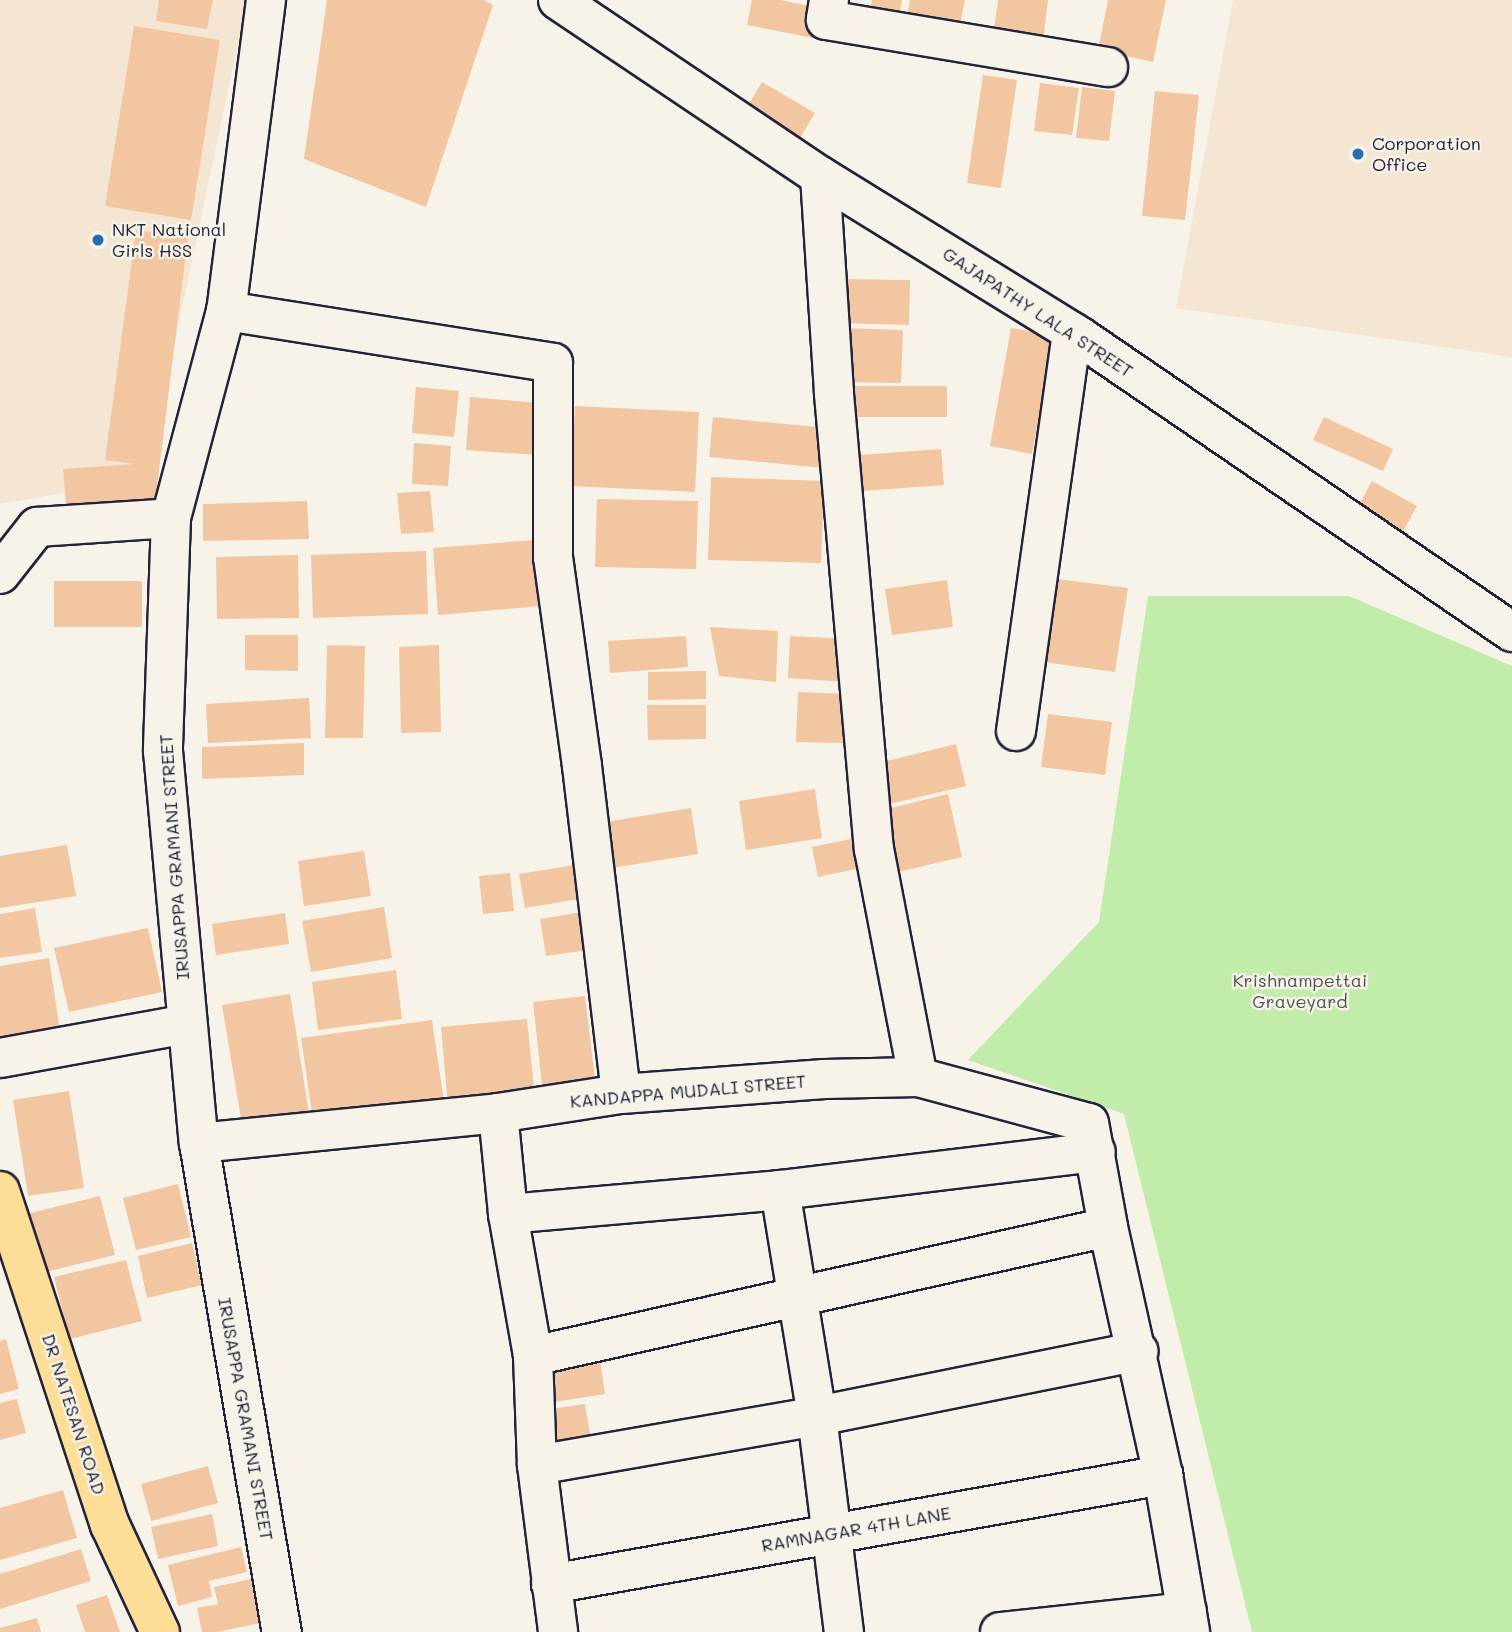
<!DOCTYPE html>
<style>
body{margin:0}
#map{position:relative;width:1512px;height:1632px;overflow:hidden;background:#f7f3e8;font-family:Mali,sans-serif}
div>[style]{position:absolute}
.built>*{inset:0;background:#f5e6d3}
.green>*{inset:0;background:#c1eca9}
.building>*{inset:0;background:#f1c6a1}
.roads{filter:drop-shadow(2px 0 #22223b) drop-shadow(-2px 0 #22223b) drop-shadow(0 2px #22223b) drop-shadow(0 -2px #22223b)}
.minor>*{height:38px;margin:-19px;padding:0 19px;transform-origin:19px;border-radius:19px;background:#f7f3e8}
.major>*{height:38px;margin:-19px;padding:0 19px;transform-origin:19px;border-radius:19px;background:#fdde96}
.dots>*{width:19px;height:19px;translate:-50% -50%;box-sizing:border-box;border:4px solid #f7f3e8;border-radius:50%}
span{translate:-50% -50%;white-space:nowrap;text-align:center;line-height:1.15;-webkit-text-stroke:5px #f7f3e8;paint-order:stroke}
.poi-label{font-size:18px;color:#22223b}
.left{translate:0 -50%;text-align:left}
.street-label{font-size:18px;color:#22223b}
.park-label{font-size:18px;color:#4a5456}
</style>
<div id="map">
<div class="built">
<div style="clip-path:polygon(0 0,247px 0,146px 479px,0 504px)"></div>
<div style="clip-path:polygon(1233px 0,1512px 0,1512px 357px,1176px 308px)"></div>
</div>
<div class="green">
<div style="clip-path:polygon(1148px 596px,1349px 596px,1512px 666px,1512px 1632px,1252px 1632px,1124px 1114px,968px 1060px,1099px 922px)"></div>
</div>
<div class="building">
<div style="clip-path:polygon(159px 0,213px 0,207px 29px,156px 21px)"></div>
<div style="clip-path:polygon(327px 0,484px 0,493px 5px,426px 207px,304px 159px)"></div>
<div style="clip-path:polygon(752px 0,780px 0,820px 8px,813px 38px,747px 25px)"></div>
<div style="clip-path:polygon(872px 0,902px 0,899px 21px,870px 16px)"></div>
<div style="clip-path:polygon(910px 0,965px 0,959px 31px,906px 21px)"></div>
<div style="clip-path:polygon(998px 0,1048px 0,1043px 42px,993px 37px)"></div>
<div style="clip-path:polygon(1108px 0,1166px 0,1153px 62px,1098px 50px)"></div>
<div style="clip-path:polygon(134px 26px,220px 40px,191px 220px,105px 206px)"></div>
<div style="clip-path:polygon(983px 75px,1017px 80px,1001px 188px,967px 183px)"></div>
<div style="clip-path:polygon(762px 82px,815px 113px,800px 138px,747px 107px)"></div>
<div style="clip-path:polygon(1040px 83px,1079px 88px,1072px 135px,1034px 131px)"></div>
<div style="clip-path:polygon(1082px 87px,1115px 91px,1109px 141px,1076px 138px)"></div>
<div style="clip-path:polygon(1155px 91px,1199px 95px,1185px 220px,1142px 216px)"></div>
<div style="clip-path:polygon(136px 230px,188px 237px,154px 511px,67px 518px,63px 469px,135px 464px,105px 460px)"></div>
<div style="clip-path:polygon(839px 279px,910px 280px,909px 325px,838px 323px)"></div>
<div style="clip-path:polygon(842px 328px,903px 330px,901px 383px,840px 382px)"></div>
<div style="clip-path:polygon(1011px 328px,1053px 335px,1032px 454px,990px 446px)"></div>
<div style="clip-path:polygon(847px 386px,947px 386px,947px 417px,847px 417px)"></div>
<div style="clip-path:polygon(416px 387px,459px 391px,454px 437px,412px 433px)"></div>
<div style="clip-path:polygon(470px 397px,539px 403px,535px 455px,466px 450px)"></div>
<div style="clip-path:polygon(575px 406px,699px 412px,695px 492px,571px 486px)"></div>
<div style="clip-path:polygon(713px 417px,827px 428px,823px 468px,709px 457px)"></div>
<div style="clip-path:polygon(1324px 417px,1393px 449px,1383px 471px,1313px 440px)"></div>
<div style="clip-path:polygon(414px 443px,451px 446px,448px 486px,412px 484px)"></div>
<div style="clip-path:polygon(941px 449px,944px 485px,862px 491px,859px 455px)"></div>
<div style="clip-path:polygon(711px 477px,824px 481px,821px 563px,708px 560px)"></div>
<div style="clip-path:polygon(1372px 481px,1417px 506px,1400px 537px,1355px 512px)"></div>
<div style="clip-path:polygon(430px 491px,434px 532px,401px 534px,397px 493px)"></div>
<div style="clip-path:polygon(597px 499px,698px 501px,696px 569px,595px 567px)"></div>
<div style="clip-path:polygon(307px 501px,309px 539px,203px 541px,203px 504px)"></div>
<div style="clip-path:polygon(535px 540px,540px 606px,438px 615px,433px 548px)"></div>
<div style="clip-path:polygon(426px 551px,428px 614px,313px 618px,311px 555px)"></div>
<div style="clip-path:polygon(298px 555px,299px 618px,217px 619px,216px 557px)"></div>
<div style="clip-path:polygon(1049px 578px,1128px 588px,1115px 672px,1037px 661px)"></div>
<div style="clip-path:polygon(947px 580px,953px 627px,892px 635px,885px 589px)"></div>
<div style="clip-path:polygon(54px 581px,142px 581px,142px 627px,54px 627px)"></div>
<div style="clip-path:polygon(710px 627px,778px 631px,776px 682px,719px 676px)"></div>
<div style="clip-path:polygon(245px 635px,298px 635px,298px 671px,245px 670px)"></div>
<div style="clip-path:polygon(686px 636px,688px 667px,610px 673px,608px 641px)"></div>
<div style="clip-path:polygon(790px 636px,849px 639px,847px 682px,788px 678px)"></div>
<div style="clip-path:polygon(327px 645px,365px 646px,363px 738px,325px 738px)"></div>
<div style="clip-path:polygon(439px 645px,441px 732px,401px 733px,399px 647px)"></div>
<div style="clip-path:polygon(706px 671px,706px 699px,648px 700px,648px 672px)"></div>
<div style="clip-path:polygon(798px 692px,850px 694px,847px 743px,796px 742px)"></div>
<div style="clip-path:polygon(309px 698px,311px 738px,208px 743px,206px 704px)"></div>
<div style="clip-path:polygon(647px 705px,706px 705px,706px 739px,648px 740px)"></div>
<div style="clip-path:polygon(1048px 714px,1112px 722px,1105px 775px,1041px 767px)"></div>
<div style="clip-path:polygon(304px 743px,304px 775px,202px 779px,202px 747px)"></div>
<div style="clip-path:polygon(956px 744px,966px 786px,885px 805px,875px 764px)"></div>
<div style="clip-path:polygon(815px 789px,822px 838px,746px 850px,739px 801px)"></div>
<div style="clip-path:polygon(948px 794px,962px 857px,898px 872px,883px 810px)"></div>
<div style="clip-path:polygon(691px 808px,698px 854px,606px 869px,599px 823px)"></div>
<div style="clip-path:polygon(855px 838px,861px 868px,818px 877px,812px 847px)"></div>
<div style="clip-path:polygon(67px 845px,76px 896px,0 908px,0 856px)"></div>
<div style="clip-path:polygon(364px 851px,371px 896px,304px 906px,298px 861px)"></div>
<div style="clip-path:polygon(574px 865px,580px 899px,525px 908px,519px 874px)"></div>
<div style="clip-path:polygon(510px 873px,514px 911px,483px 914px,479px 876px)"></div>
<div style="clip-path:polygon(384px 907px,392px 958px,311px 972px,302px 921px)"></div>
<div style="clip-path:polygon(35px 908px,42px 952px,0 958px,0 914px)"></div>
<div style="clip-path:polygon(582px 912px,587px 950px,546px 956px,540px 919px)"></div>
<div style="clip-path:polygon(285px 913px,289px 944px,216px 955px,212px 924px)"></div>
<div style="clip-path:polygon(148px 928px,162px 992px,69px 1012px,54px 948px)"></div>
<div style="clip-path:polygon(49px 958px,60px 1030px,0 1038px,0 966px)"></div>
<div style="clip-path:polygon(396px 970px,402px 1019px,318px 1030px,312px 982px)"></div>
<div style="clip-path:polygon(290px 994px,310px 1119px,243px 1130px,222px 1005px)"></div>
<div style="clip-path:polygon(585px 996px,595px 1079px,542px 1085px,533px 1002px)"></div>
<div style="clip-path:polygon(527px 1019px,535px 1097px,448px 1106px,441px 1027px)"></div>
<div style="clip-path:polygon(432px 1020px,444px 1102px,313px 1120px,301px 1038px)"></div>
<div style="clip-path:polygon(69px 1091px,84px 1188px,28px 1196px,13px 1100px)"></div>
<div style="clip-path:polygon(178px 1184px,191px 1237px,136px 1250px,123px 1198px)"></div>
<div style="clip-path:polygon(100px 1196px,115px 1255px,41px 1273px,26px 1214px)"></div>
<div style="clip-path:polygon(192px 1243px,202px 1285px,147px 1298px,138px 1256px)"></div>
<div style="clip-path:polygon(126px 1260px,142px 1321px,70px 1339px,54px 1277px)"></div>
<div style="clip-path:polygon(6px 1339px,19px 1389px,0 1394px,0 1341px)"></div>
<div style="clip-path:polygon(599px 1353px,605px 1394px,554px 1402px,547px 1362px)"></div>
<div style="clip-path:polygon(17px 1399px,26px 1433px,0 1440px,0 1403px)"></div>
<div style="clip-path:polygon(585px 1404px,592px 1445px,558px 1451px,551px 1409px)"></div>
<div style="clip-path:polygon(208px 1466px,218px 1503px,151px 1521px,141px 1484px)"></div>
<div style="clip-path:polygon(63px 1490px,77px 1538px,0 1560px,0 1508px)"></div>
<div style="clip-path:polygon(212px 1514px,218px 1546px,158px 1559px,151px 1527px)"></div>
<div style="clip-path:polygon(241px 1547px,247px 1572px,209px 1581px,212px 1597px,178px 1606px,168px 1565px)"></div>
<div style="clip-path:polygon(81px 1549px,91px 1581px,0 1609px,0 1574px)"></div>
<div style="clip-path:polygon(256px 1578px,266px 1622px,217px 1632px,202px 1632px,197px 1608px,218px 1604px,214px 1587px)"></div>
<div style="clip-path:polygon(107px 1595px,120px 1632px,85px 1632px,76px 1605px)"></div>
<div style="clip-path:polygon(37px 1618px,41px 1632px,0 1632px,0 1628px)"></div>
</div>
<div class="roads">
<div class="minor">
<div style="left:266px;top:0;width:314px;rotate:97.3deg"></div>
<div style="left:226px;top:311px;width:214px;rotate:104.9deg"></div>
<div style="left:171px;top:518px;width:233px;rotate:92deg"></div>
<div style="left:163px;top:751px;width:394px;rotate:84.8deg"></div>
<div style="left:199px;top:1143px;width:496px;rotate:80.4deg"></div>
<div style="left:558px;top:0;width:316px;rotate:33.9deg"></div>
<div style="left:820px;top:176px;width:308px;rotate:31.7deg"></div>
<div style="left:1082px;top:338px;width:521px;rotate:34.36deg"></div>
<div style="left:829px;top:0;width:20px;rotate:99deg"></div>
<div style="left:826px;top:20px;width:286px;rotate:9.5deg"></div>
<div style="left:820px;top:176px;width:218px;rotate:86.3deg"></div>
<div style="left:834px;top:394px;width:457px;rotate:85deg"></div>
<div style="left:874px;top:849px;width:232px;rotate:79.1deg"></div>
<div style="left:226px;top:311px;width:331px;rotate:9deg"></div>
<div style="left:553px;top:363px;width:194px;rotate:90deg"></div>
<div style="left:553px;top:557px;width:211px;rotate:82.1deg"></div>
<div style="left:582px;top:766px;width:330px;rotate:83.2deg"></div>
<div style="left:0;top:574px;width:60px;rotate:-51.8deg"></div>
<div style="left:37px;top:527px;width:134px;rotate:-3.8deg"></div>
<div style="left:1016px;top:731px;width:403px;rotate:-82deg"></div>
<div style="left:0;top:1058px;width:190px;rotate:-10.3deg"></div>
<div style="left:498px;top:1113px;width:101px;rotate:84.3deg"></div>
<div style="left:508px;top:1214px;width:144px;rotate:80deg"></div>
<div style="left:533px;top:1356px;width:109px;rotate:87.9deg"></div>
<div style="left:537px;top:1465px;width:168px;rotate:82.8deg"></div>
<div style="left:199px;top:1143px;width:301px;rotate:-5.7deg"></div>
<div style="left:498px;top:1113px;width:124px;rotate:-8.8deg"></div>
<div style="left:621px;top:1094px;width:204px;rotate:-4.2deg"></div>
<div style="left:824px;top:1079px;width:94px;rotate:-1.2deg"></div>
<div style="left:918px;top:1077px;width:177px;rotate:15.1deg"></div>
<div style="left:1089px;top:1123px;width:106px;rotate:79.6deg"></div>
<div style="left:1108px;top:1227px;width:254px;rotate:77.5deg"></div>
<div style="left:1163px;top:1475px;width:159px;rotate:80.2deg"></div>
<div style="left:780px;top:1190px;width:229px;rotate:80.7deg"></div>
<div style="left:817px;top:1416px;width:218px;rotate:82.9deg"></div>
<div style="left:508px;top:1214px;width:273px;rotate:-5deg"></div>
<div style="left:780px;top:1190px;width:318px;rotate:-6.9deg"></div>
<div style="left:533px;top:1356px;width:589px;rotate:-12.64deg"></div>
<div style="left:537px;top:1465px;width:284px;rotate:-9.9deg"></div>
<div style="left:817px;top:1416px;width:328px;rotate:-11.4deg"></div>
<div style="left:551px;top:1584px;width:622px;rotate:-10.1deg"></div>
<div style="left:1000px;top:1632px;width:188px;rotate:-6.1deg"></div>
</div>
<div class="major">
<div style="left:0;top:1191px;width:352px;rotate:71.8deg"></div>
<div style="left:110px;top:1525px;width:118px;rotate:65deg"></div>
</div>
</div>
<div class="dots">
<div style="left:1358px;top:154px;background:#1f6fb2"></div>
<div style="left:98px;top:240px;background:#1f6fb2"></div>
</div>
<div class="poi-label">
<span class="left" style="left:1372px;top:154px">Corporation<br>Office</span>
<span class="left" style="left:112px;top:240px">NKT National<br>Girls HSS</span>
</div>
<div class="street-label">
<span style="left:1038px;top:312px;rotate:33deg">GAJAPATHY LALA STREET</span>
<span style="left:174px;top:857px;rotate:-94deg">IRUSAPPA GRAMANI STREET</span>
<span style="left:688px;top:1091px;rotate:-5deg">KANDAPPA MUDALI STREET</span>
<span style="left:74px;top:1414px;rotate:72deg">DR NATESAN ROAD</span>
<span style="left:246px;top:1419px;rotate:80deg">IRUSAPPA GRAMANI STREET</span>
<span style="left:856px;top:1529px;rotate:-10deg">RAMNAGAR 4TH LANE</span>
</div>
<div class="park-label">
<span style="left:1300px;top:991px">Krishnampettai<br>Graveyard</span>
</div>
</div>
